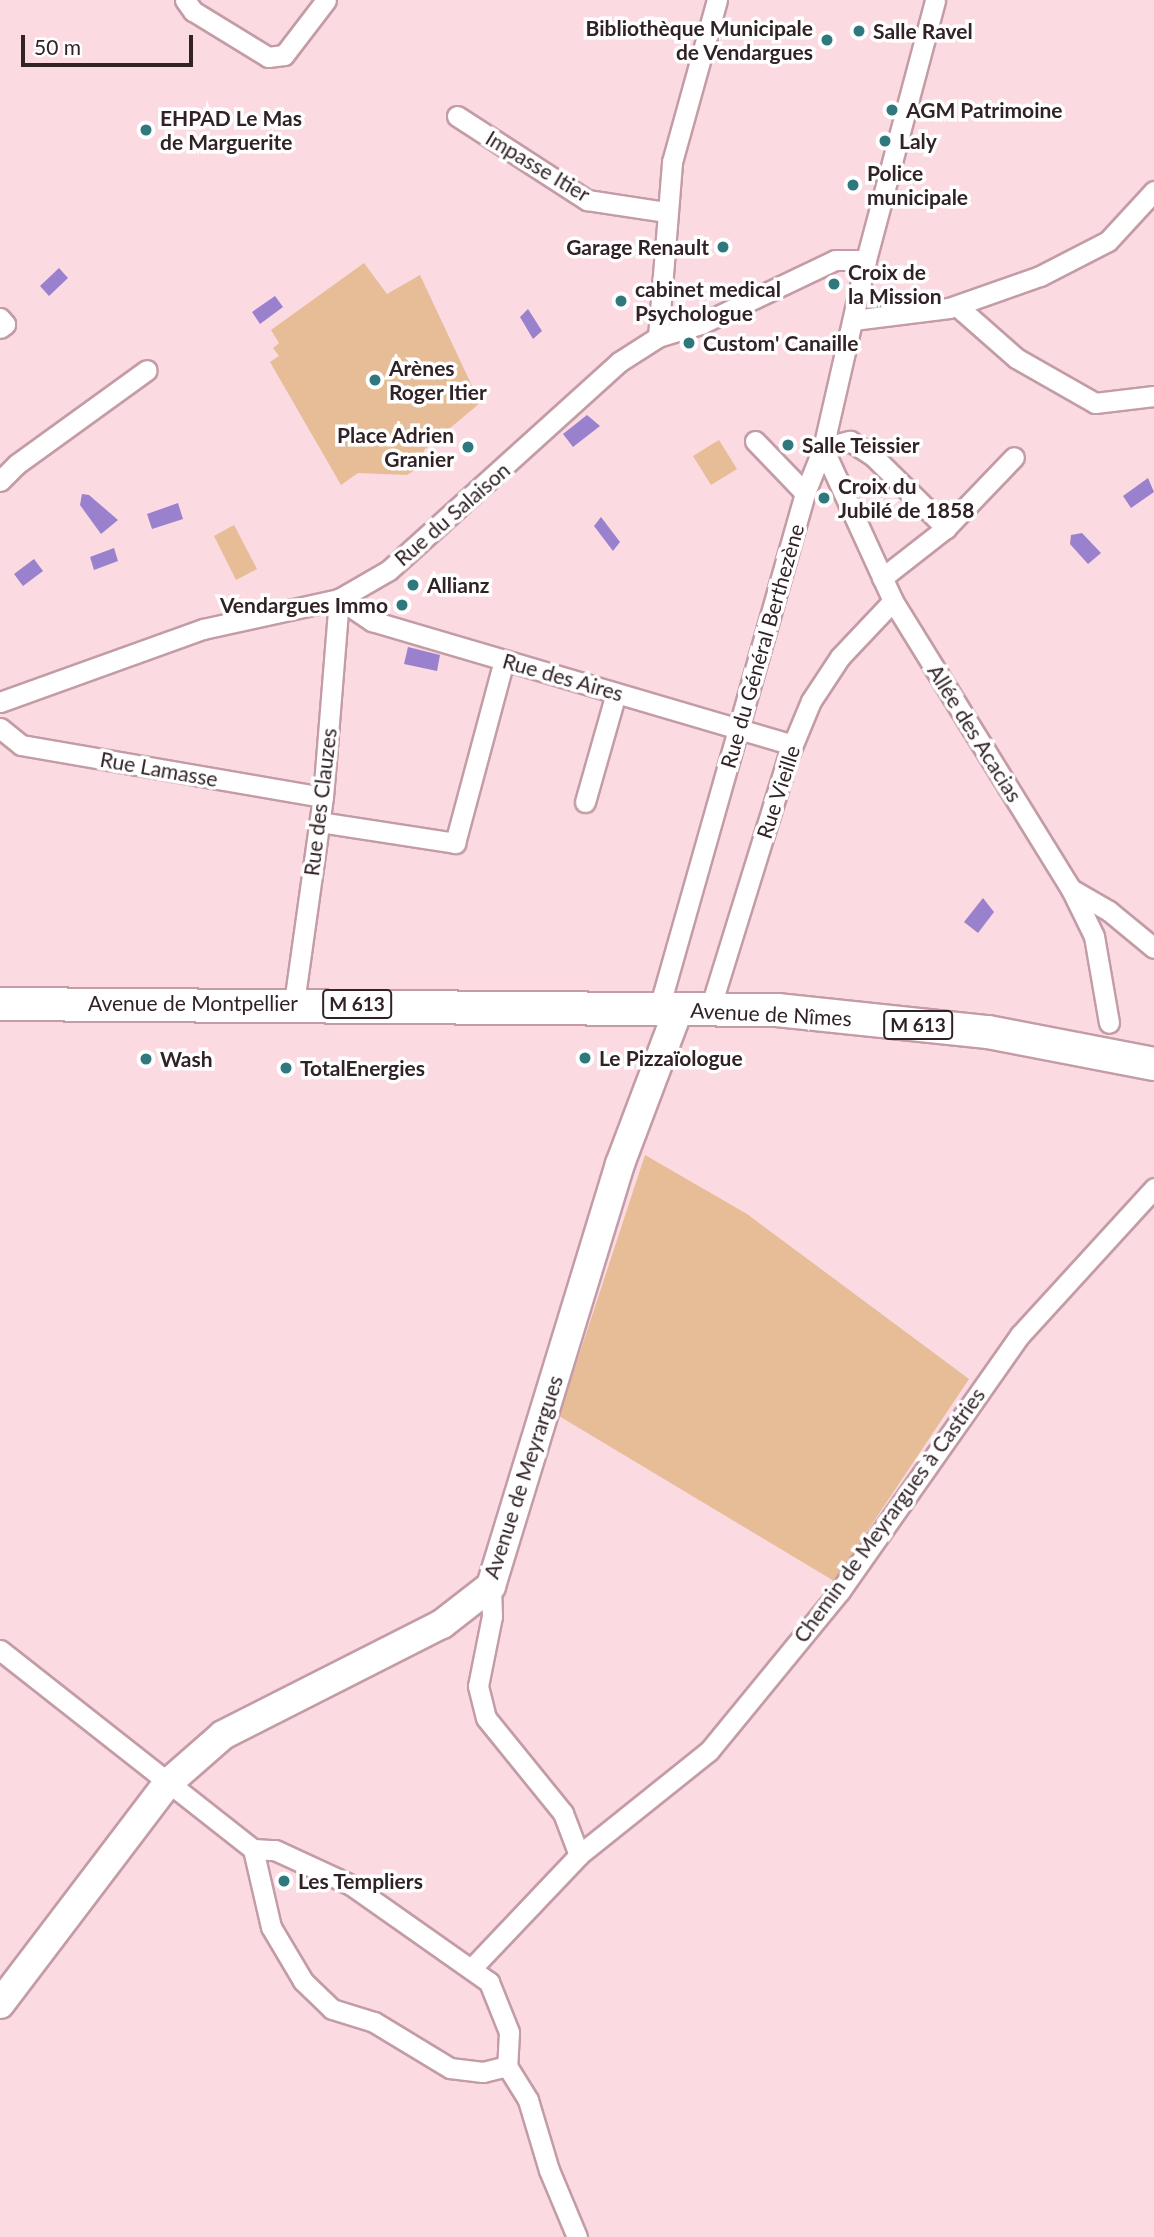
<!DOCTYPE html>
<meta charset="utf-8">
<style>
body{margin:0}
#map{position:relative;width:1154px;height:2237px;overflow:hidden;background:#fbdae2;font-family:Lato,sans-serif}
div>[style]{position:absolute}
.green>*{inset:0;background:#e6bd96}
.water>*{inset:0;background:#9981cd}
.roads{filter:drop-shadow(2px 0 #c39ca6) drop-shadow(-2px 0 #c39ca6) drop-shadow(0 2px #c39ca6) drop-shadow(0 -2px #c39ca6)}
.street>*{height:19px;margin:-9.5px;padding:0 9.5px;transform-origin:9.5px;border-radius:9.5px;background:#fff}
.secondary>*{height:28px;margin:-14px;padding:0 14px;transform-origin:14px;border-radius:14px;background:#fff}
.primary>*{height:32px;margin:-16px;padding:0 16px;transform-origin:16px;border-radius:16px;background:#fff}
.dots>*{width:19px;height:19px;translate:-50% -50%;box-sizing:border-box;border:4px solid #fff;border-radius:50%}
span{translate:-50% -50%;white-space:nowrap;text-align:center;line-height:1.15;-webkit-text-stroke:7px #fff;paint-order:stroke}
.shield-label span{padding:2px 5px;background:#fff;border:2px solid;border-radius:5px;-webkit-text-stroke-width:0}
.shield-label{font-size:19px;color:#312226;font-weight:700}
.poi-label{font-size:21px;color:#312226;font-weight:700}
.right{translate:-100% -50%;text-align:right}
.left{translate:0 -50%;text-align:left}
.street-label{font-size:21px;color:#312226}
.scale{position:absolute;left:21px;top:35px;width:172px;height:32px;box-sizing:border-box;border:4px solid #312226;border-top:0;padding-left:9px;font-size:21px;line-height:24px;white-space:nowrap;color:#312226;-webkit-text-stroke:5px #fff;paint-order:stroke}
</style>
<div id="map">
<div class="green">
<div style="clip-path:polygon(364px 263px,387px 294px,420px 275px,480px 403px,424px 450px,421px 466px,407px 475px,358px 473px,341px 485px,270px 362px,279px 356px,273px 348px,279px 343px,271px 330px)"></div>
<div style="clip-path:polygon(719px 440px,737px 469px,711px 485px,693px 456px)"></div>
<div style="clip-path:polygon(234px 525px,257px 569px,236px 580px,214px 536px)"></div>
<div style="clip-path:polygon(645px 1155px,747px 1214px,969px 1379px,834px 1581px,559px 1416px)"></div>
</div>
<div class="water">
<div style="clip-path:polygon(59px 268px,68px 278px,49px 296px,40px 286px)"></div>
<div style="clip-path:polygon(275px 296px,283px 307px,260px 324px,252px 312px)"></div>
<div style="clip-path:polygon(528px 309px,542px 331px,533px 339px,520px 317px)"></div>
<div style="clip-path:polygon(587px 415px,600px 426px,573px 447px,563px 434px)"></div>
<div style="clip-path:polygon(1148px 478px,1154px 492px,1131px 508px,1123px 496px)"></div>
<div style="clip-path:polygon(82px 494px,89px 495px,118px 520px,101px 534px,80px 505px)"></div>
<div style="clip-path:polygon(178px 503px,183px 519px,152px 529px,147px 514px)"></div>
<div style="clip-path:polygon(601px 517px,620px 542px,613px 551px,594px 526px)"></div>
<div style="clip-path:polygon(1082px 533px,1101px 553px,1088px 564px,1070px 544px,1071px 535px)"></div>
<div style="clip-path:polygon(114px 548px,118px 561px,94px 570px,90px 557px)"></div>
<div style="clip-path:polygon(34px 559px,43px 571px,23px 586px,14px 574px)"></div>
<div style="clip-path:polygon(408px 647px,440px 655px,437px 671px,404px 664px)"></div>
<div style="clip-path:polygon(983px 898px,994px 912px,978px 933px,964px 922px)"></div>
</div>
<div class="roads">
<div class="street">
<div style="left:185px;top:0;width:14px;rotate:54deg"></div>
<div style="left:193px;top:11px;width:88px;rotate:31.5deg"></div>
<div style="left:268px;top:57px;width:16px;rotate:-7deg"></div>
<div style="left:284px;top:55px;width:69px;rotate:-52.6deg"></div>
<div style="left:457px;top:116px;width:155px;rotate:32.9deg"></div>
<div style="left:587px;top:200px;width:79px;rotate:8.7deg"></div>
<div style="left:957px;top:306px;width:79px;rotate:41.4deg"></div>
<div style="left:1016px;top:358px;width:91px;rotate:29.7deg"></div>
<div style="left:1095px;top:403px;width:59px;rotate:-6.8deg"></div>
<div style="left:0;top:318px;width:8px;rotate:50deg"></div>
<div style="left:5px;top:324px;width:6px;rotate:141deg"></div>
<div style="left:853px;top:320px;width:97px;rotate:-7.1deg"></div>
<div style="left:949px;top:308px;width:96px;rotate:-19.4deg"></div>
<div style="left:1040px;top:276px;width:76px;rotate:-27.2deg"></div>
<div style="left:1108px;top:241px;width:68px;rotate:-47.4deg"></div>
<div style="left:658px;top:337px;width:176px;rotate:-85.4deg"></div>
<div style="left:672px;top:162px;width:168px;rotate:-74.5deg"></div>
<div style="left:755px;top:441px;width:72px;rotate:46.1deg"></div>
<div style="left:823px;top:448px;width:168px;rotate:65.4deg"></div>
<div style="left:893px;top:601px;width:339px;rotate:58.3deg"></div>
<div style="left:1071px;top:889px;width:52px;rotate:63.9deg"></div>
<div style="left:1094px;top:936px;width:88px;rotate:80.2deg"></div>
<div style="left:823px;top:448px;width:28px;rotate:-15deg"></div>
<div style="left:850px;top:441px;width:27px;rotate:33deg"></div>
<div style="left:873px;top:456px;width:103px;rotate:44.6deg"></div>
<div style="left:0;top:481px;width:24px;rotate:-45deg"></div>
<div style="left:17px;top:464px;width:160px;rotate:-35.9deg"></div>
<div style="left:882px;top:578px;width:81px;rotate:-38deg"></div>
<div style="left:946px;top:528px;width:98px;rotate:-46.2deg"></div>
<div style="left:339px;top:599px;width:40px;rotate:34deg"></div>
<div style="left:372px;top:621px;width:438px;rotate:16.4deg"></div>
<div style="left:0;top:702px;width:216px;rotate:-19.8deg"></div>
<div style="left:203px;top:629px;width:139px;rotate:-12.4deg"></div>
<div style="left:339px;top:599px;width:58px;rotate:-30.1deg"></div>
<div style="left:389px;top:570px;width:310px;rotate:-42.1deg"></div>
<div style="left:619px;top:362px;width:46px;rotate:-32.7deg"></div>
<div style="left:658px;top:337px;width:45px;rotate:-16.8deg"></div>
<div style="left:701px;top:324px;width:148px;rotate:-25.5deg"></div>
<div style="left:835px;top:260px;width:31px"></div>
<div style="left:0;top:728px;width:27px;rotate:39deg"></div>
<div style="left:21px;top:745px;width:306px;rotate:9.8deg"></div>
<div style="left:585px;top:802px;width:113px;rotate:-74.1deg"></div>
<div style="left:320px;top:822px;width:137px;rotate:8.8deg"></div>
<div style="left:455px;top:843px;width:189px;rotate:-75deg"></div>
<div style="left:1071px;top:889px;width:44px;rotate:30.1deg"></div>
<div style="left:1109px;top:911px;width:58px;rotate:39.4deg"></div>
<div style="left:294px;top:1003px;width:208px;rotate:-82deg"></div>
<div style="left:323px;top:797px;width:199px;rotate:-85.4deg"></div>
<div style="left:659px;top:1008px;width:535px;rotate:-74.17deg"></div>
<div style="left:805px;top:493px;width:48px;rotate:-68.2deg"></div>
<div style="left:823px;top:448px;width:193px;rotate:-77.1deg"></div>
<div style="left:866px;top:260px;width:269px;rotate:-75.1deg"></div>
<div style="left:710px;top:1009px;width:267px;rotate:-72.8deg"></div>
<div style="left:789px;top:754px;width:57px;rotate:-67.5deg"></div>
<div style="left:811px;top:701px;width:53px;rotate:-56.6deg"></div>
<div style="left:840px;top:657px;width:77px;rotate:-46.6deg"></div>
<div style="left:0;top:1650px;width:322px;rotate:38.2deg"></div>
<div style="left:253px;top:1849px;width:80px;rotate:77deg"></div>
<div style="left:271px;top:1927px;width:63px;rotate:59.3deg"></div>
<div style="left:303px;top:1981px;width:40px;rotate:44deg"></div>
<div style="left:332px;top:2009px;width:44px;rotate:17.2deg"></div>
<div style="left:374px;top:2022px;width:89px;rotate:31.2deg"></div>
<div style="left:450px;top:2068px;width:33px;rotate:7deg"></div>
<div style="left:483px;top:2072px;width:25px;rotate:-14deg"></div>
<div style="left:253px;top:1849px;width:22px;rotate:3deg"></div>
<div style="left:275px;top:1850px;width:84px;rotate:24.7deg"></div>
<div style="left:351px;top:1885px;width:169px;rotate:35.1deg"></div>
<div style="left:489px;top:1982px;width:54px;rotate:68.2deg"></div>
<div style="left:509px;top:2032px;width:34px;rotate:93deg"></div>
<div style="left:507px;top:2066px;width:40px;rotate:58deg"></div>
<div style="left:528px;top:2100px;width:73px;rotate:73.3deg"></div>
<div style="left:549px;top:2170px;width:73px;rotate:67.3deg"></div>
<div style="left:579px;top:1855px;width:166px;rotate:-38.7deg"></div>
<div style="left:709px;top:1751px;width:207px;rotate:-50.7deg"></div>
<div style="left:840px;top:1591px;width:313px;rotate:-54.9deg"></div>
<div style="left:1020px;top:1335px;width:199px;rotate:-47.6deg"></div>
<div style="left:471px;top:1969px;width:157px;rotate:-46.5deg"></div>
<div style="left:579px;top:1855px;width:45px;rotate:-110.9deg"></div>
<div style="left:563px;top:1813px;width:122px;rotate:-129deg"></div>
<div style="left:486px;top:1718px;width:33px;rotate:-104deg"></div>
<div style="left:478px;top:1686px;width:71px;rotate:-78.7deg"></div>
<div style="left:492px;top:1616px;width:30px;rotate:-92deg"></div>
</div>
<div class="secondary">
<div style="left:0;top:2004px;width:276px;rotate:-52.8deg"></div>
<div style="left:167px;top:1784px;width:74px;rotate:-41.2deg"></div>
<div style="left:223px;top:1735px;width:246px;rotate:-26.9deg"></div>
<div style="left:442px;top:1624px;width:62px;rotate:-37.8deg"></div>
<div style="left:491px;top:1586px;width:441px;rotate:-73deg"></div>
<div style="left:620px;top:1164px;width:167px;rotate:-69.3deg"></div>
</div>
<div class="primary">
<div style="left:0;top:1004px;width:777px;rotate:0.44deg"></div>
<div style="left:777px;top:1010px;width:212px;rotate:6deg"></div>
<div style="left:988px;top:1032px;width:169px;rotate:10.9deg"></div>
</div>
</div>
<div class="dots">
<div style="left:859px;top:31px;background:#2f787d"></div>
<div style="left:827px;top:40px;background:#2f787d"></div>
<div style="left:892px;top:110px;background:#2f787d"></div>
<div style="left:146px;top:130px;background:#2f787d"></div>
<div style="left:885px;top:141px;background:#2f787d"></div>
<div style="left:853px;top:185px;background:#2f787d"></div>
<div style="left:723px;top:247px;background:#2f787d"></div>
<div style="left:834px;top:284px;background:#2f787d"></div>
<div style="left:621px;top:301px;background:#2f787d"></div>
<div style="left:689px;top:343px;background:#2f787d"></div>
<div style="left:375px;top:380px;background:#2f787d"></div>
<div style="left:788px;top:445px;background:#2f787d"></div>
<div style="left:468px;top:447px;background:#2f787d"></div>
<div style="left:824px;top:498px;background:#2f787d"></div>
<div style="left:413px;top:585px;background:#2f787d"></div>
<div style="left:402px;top:605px;background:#2f787d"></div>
<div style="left:585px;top:1058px;background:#2f787d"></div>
<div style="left:146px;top:1059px;background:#2f787d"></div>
<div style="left:286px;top:1068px;background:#2f787d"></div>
<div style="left:284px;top:1881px;background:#2f787d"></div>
</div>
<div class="shield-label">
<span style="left:357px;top:1004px">M 613</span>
<span style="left:918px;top:1025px">M 613</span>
</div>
<div class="poi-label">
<span class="right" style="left:813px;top:40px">Bibliothèque Municipale<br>de Vendargues</span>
<span class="left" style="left:873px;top:31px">Salle Ravel</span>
<span class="left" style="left:906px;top:110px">AGM Patrimoine</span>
<span class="left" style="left:160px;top:130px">EHPAD Le Mas<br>de Marguerite</span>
<span class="left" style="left:899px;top:141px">Laly</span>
<span class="left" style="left:867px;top:185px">Police<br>municipale</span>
<span class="right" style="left:709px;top:247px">Garage Renault</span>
<span class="left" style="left:848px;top:284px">Croix de<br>la Mission</span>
<span class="left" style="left:635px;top:301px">cabinet medical<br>Psychologue</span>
<span class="left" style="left:703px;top:343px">Custom' Canaille</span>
<span class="left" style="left:389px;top:380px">Arènes<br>Roger Itier</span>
<span class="right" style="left:454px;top:447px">Place Adrien<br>Granier</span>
<span class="left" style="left:802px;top:445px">Salle Teissier</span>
<span class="left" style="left:838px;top:498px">Croix du<br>Jubilé de 1858</span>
<span class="left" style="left:427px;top:585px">Allianz</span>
<span class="right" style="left:388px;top:605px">Vendargues Immo</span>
<span class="left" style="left:599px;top:1058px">Le Pizzaïologue</span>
<span class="left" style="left:160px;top:1059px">Wash</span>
<span class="left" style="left:300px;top:1068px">TotalEnergies</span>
<span class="left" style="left:298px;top:1881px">Les Templiers</span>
</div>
<div class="street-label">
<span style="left:538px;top:166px;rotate:31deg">Impasse Itier</span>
<span style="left:452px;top:514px;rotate:-41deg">Rue du Salaison</span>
<span style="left:762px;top:646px;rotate:-74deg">Rue du Général Berthezène</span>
<span style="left:563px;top:677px;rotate:16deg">Rue des Aires</span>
<span style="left:975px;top:733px;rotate:58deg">Allée des Acacias</span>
<span style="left:159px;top:769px;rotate:10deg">Rue Lamasse</span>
<span style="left:778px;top:792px;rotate:-72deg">Rue Vieille</span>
<span style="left:320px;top:802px;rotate:-83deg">Rue des Clauzes</span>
<span style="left:193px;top:1003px">Avenue de Montpellier</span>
<span style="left:771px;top:1014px;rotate:3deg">Avenue de Nîmes</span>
<span style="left:523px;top:1477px;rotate:-72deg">Avenue de Meyrargues</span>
<span style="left:889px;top:1515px;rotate:-54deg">Chemin de Meyrargues à Castries</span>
</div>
<div class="scale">50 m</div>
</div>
